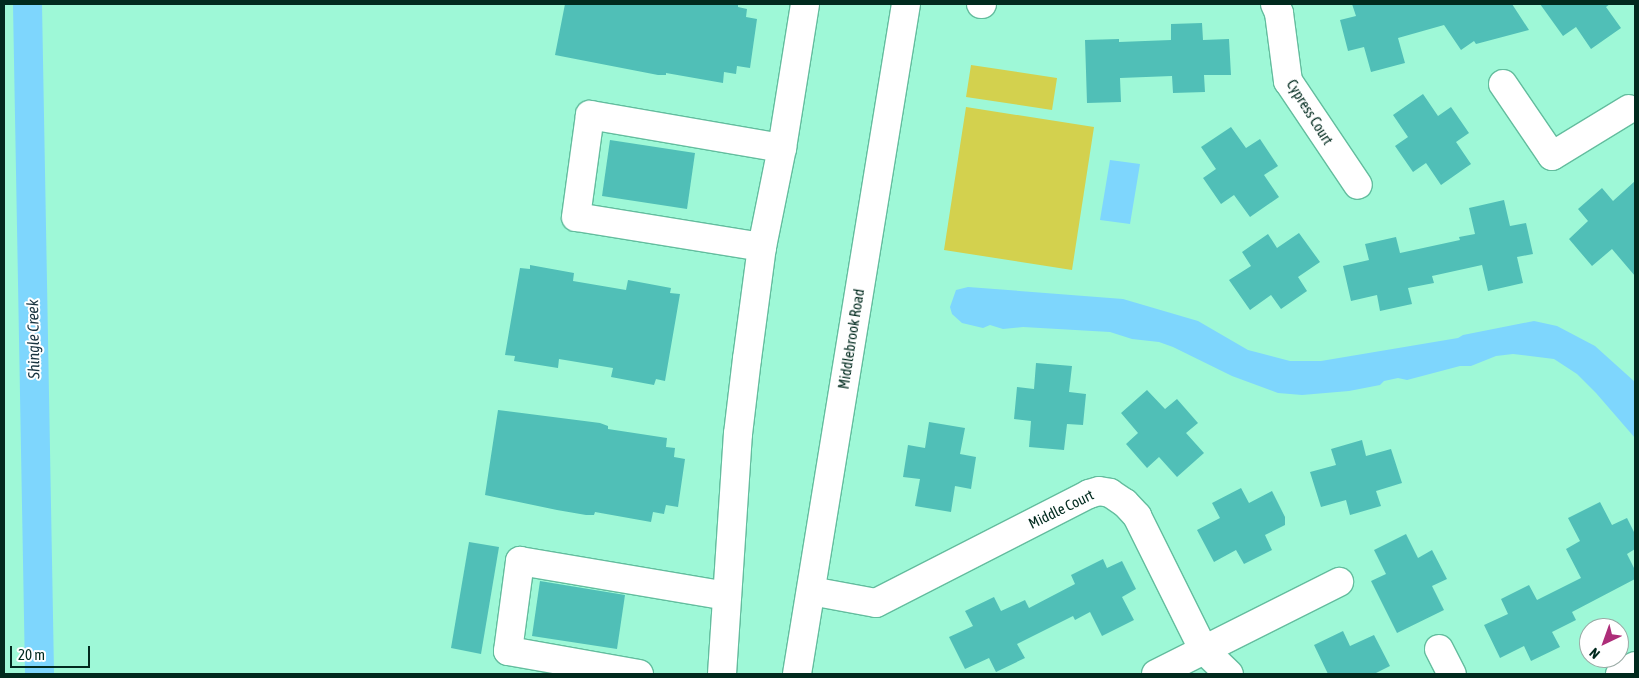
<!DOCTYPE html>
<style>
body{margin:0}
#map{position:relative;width:1639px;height:678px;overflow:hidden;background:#9ef8d7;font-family:"Asap Condensed",sans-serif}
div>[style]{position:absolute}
.green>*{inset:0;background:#d3d14e}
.water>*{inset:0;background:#7ed6fd}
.canal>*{height:29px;margin:-14.5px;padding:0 14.5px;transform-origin:14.5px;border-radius:14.5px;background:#7ed6fd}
.building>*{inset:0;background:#50bfb7}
.roads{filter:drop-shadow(1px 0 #63bd9e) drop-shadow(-1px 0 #63bd9e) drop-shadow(0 1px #63bd9e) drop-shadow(0 -1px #63bd9e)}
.minor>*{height:28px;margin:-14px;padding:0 14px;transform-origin:14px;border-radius:14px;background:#fff}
span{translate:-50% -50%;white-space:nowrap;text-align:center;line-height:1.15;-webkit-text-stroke:4px #fff;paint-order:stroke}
.street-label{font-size:15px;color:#012a1e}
.water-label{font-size:16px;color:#18333f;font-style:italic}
.frame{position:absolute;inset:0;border:5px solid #012a1e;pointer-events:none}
.north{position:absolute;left:1579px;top:618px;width:50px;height:50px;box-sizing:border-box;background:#fff;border:1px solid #99aaa5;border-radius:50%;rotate:222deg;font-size:14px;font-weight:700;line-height:20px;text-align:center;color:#012a1e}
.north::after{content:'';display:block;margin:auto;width:18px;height:22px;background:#ad2d79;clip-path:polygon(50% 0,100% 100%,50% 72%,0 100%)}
.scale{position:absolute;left:10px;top:646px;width:80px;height:22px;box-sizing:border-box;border:2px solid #012a1e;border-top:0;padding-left:6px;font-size:15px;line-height:18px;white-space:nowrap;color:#012a1e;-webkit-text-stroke:4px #fff;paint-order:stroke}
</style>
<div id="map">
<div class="green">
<div style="clip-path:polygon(971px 65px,1057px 78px,1052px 110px,966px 97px)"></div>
<div style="clip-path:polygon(966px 107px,1094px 127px,1072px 270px,944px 250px)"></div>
</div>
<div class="water">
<div style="clip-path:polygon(1110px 160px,1140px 164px,1130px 224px,1100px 220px)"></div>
<div style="clip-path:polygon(968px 287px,1123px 299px,1198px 321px,1248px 350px,1290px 361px,1321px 361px,1458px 338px,1463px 335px,1534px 321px,1557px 326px,1595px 346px,1635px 382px,1635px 438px,1596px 393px,1577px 374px,1554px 359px,1513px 354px,1496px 356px,1471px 366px,1460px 366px,1407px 380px,1398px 378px,1384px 381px,1380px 385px,1349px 391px,1302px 395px,1278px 393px,1232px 376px,1173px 347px,1159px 342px,1132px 339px,1110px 332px,1023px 327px,1003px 329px,990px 325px,983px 328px,962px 323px,952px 314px,950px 307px,956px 290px)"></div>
</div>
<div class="canal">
<div style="left:27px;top:4px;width:670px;rotate:88.97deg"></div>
</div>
<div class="building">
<div style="clip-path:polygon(565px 4px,738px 4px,738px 7px,747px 9px,746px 17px,757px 19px,750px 68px,737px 66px,736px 74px,724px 72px,723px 83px,666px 73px,666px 75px,658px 75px,555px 55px)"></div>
<div style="clip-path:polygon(1352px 4px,1512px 4px,1529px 30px,1476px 44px,1474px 41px,1461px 50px,1444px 25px,1398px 38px,1405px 63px,1371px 72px,1364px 47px,1348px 51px,1340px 20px,1356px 16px)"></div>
<div style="clip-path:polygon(1540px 4px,1610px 4px,1606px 7px,1621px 28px,1591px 49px,1576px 27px,1563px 36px)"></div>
<div style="clip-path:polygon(1202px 23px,1203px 40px,1229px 39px,1231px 75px,1204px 75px,1205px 92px,1173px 93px,1172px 76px,1120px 78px,1121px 102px,1087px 103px,1085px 40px,1119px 39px,1119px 42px,1171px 40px,1171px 24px)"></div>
<div style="clip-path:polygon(1423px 94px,1438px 116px,1451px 107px,1469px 133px,1456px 142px,1471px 164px,1441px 185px,1426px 163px,1413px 172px,1395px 146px,1408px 137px,1393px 115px)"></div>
<div style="clip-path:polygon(1231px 127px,1246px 148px,1260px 139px,1278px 166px,1264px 175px,1279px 197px,1250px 217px,1234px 195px,1221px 204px,1203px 178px,1216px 169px,1201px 147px)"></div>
<div style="clip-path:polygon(610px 140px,695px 153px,687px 209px,602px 196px)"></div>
<div style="clip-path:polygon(1635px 181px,1635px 276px,1612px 249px,1592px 266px,1569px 239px,1588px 221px,1578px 209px,1602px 188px,1613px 201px)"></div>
<div style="clip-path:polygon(1504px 200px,1510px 226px,1526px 223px,1533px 254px,1517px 257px,1523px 283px,1488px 291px,1482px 265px,1432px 276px,1434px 283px,1408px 288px,1412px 304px,1380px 311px,1377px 295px,1351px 301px,1343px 266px,1369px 260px,1365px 244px,1396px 237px,1400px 253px,1460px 240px,1459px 237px,1475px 234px,1469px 208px)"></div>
<div style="clip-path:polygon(1299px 233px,1320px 262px,1298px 277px,1307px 291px,1281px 309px,1271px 295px,1250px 310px,1229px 280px,1251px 266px,1242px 252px,1268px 234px,1277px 248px)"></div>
<div style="clip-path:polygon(530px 265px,574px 273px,573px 281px,626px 290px,628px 280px,671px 288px,670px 293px,680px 294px,665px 381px,656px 379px,654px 385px,611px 377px,613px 368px,559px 359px,558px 368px,514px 361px,515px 356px,505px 355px,520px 268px,530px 269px)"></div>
<div style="clip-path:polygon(1036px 363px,1072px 366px,1069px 392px,1086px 394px,1083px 425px,1067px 424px,1064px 450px,1029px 447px,1031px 421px,1014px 419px,1017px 387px,1034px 389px)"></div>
<div style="clip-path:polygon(1147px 390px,1165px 409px,1177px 399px,1198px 423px,1186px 433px,1204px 453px,1177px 477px,1159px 457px,1147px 468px,1126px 444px,1138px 433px,1121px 413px)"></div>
<div style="clip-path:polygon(498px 410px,600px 423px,608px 426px,608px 429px,667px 438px,666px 447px,675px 448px,674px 457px,685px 459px,678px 507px,666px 505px,664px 514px,653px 512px,651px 522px,595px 512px,594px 515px,586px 515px,557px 510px,485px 495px)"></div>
<div style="clip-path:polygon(929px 422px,965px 428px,960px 454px,976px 457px,971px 489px,955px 486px,951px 512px,915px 506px,920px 479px,903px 477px,908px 445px,925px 448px)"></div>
<div style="clip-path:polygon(1362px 440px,1366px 456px,1391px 449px,1402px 483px,1376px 491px,1381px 506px,1350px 515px,1346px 500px,1321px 507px,1310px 472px,1336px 465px,1331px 449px)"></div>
<div style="clip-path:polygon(1241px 488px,1249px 503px,1272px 491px,1285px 517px,1285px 525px,1265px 535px,1272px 550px,1244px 564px,1236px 550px,1214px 562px,1197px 530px,1220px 518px,1212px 503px)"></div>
<div style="clip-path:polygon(1600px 502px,1612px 525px,1627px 518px,1635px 534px,1635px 549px,1627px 554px,1635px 570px,1635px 579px,1572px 612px,1576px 620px,1552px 632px,1560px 647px,1531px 661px,1524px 646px,1500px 658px,1484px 625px,1508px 614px,1501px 599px,1529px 585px,1537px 600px,1581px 578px,1566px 549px,1580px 541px,1568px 518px)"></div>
<div style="clip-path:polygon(1406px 534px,1418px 558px,1432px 550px,1447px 579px,1432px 586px,1444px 610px,1397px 633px,1371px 581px,1386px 574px,1374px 550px)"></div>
<div style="clip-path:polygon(469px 542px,499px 547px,481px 654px,451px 648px)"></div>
<div style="clip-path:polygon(1103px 559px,1107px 568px,1122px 561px,1136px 589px,1122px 597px,1134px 620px,1102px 636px,1090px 612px,1075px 620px,1073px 616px,1017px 644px,1025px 658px,996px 672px,989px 658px,965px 669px,949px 637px,973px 626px,965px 611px,994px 597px,1001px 611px,1025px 600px,1029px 608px,1075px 584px,1071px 575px)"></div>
<div style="clip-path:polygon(540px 581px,625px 595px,617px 649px,532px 636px)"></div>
<div style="clip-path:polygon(1343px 631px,1350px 646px,1374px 635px,1390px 666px,1374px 674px,1328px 674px,1314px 645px)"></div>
</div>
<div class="roads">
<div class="minor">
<div style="left:981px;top:4px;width:1px"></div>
<div style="left:1275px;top:4px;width:10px;rotate:66deg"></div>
<div style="left:1279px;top:13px;width:69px;rotate:82.5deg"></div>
<div style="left:1288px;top:81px;width:125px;rotate:56.1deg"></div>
<div style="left:1503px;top:84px;width:87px;rotate:55.8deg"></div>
<div style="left:1552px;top:156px;width:90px;rotate:-31.4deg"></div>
<div style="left:762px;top:247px;width:188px;rotate:-170.8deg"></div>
<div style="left:576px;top:217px;width:103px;rotate:-82.2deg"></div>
<div style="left:590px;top:115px;width:195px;rotate:9.8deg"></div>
<div style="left:811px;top:591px;width:66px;rotate:10.5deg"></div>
<div style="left:876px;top:603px;width:239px;rotate:-27.1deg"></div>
<div style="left:1089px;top:494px;width:10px;rotate:-17deg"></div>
<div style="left:1099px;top:491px;width:11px;rotate:10deg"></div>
<div style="left:1110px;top:493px;width:18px;rotate:34deg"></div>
<div style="left:1125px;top:503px;width:18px;rotate:47deg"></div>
<div style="left:1137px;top:516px;width:148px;rotate:63.6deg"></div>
<div style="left:1203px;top:649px;width:36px;rotate:44deg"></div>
<div style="left:1439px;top:649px;width:28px;rotate:63deg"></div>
<div style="left:639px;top:674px;width:133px;rotate:-170deg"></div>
<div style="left:508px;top:651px;width:91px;rotate:-82.4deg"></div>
<div style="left:520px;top:561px;width:210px;rotate:9.6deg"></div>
<div style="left:722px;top:674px;width:241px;rotate:-86.2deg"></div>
<div style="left:738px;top:434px;width:76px;rotate:-83.2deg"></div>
<div style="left:747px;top:359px;width:113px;rotate:-82.4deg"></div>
<div style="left:762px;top:247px;width:101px;rotate:-78.6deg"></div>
<div style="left:782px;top:148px;width:146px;rotate:-80.9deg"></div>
<div style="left:797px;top:674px;width:679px;rotate:-80.76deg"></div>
<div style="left:1156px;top:674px;width:205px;rotate:-26.7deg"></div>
<div style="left:1620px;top:674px;width:17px;rotate:-28deg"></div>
</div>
</div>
<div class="street-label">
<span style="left:1310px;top:112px;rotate:58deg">Cypress Court</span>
<span style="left:851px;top:339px;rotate:-81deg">Middlebrook Road</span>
<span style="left:1061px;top:509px;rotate:-26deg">Middle Court</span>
</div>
<div class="water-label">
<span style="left:33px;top:339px;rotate:-91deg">Shingle Creek</span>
</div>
<div class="frame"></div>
<div class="north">N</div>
<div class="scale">20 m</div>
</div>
